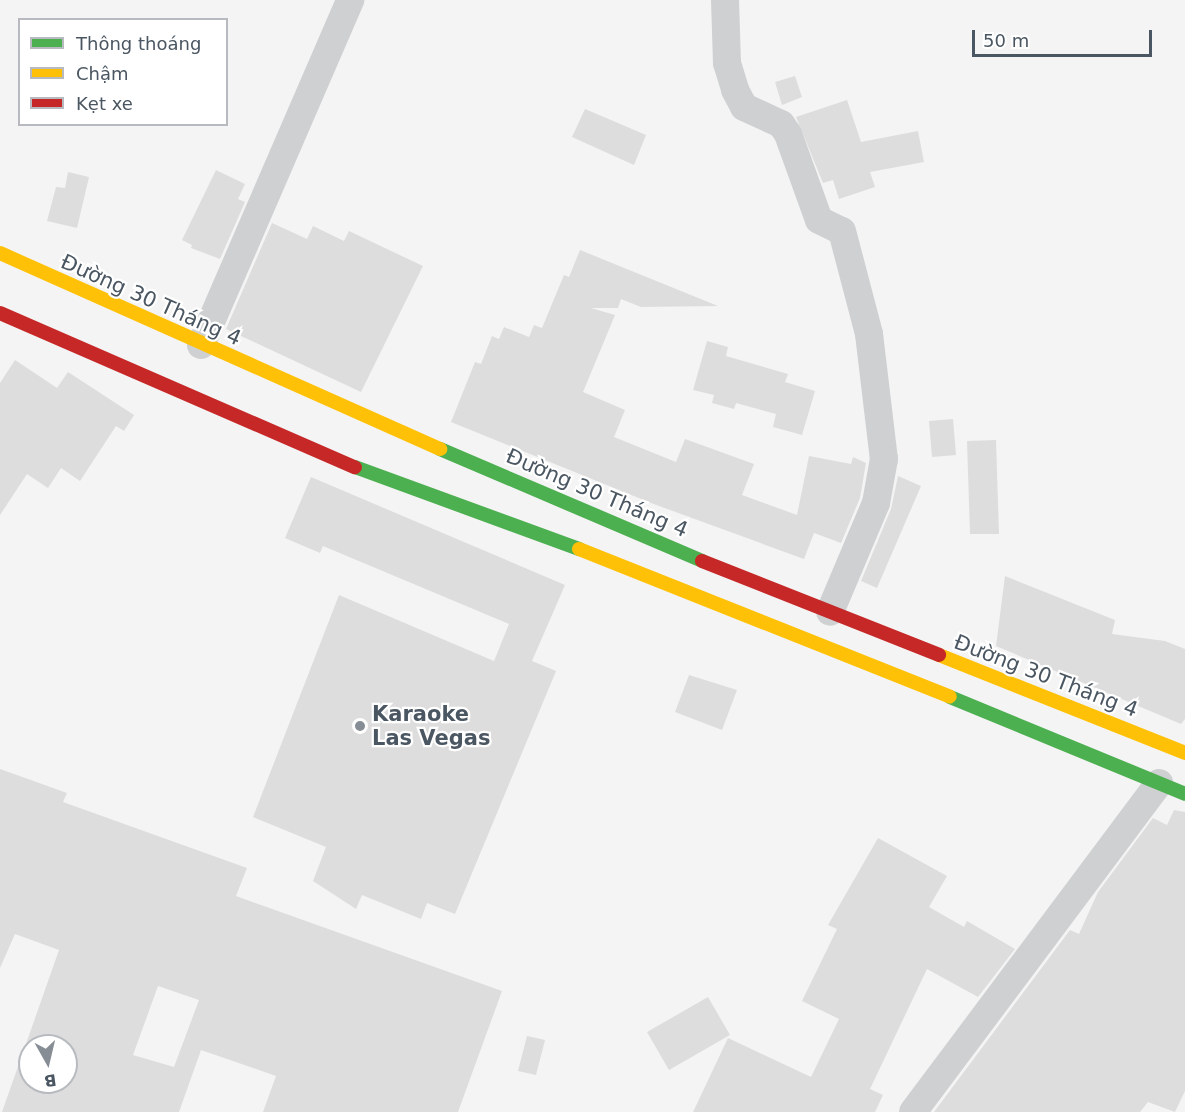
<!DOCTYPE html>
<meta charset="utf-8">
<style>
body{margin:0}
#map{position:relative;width:1185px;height:1112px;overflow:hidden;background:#f4f4f4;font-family:"DejaVu Sans",sans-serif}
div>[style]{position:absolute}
.building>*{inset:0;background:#ddddde}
.street>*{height:28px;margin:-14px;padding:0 14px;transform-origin:14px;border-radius:14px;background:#ced0d2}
.fast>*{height:14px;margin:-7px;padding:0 7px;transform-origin:7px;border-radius:7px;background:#4caf50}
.slow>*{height:14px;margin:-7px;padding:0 7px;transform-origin:7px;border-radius:7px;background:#ffc107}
.jam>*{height:14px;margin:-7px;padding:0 7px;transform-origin:7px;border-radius:7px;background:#c62828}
.dots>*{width:16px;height:16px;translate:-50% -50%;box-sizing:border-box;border:3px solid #fff;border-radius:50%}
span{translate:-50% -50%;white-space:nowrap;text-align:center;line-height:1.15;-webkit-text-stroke:4.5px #fff;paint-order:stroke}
.street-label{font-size:21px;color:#4a5661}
.poi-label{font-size:21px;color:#4a5661;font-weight:700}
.left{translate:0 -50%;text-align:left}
.legend{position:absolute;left:18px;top:18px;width:210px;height:108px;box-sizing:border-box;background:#fff;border:2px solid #b7bbc0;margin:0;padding:8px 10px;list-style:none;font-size:18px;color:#4a5661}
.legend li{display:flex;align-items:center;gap:12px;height:30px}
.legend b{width:30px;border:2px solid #b7bbc0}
.north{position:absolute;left:18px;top:1034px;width:60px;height:60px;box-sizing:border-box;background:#fff;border:2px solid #b7bbc0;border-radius:50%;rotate:172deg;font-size:16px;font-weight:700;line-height:24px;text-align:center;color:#4a5661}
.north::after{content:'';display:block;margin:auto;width:21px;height:27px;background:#868d94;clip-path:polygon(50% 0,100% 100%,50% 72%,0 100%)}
.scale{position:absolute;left:972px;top:30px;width:180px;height:27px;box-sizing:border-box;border:3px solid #4a5661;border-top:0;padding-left:8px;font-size:18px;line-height:21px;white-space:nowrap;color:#4a5661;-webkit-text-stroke:4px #fff;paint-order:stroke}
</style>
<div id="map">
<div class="building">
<div style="clip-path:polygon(795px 76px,802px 97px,782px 105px,775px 82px)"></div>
<div style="clip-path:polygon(847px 100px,861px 142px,918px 131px,924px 162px,870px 172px,875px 187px,839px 199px,833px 180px,823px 183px,796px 117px)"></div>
<div style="clip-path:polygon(585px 109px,646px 135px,634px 165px,572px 137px)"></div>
<div style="clip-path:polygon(216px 170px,245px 184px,238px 199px,245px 202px,220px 259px,191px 248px,192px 245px,182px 240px)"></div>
<div style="clip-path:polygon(68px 172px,89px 177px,77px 228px,47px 221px,56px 187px,65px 188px)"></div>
<div style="clip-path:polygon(272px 223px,307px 239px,313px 226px,344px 241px,349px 231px,423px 266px,361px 392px,226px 329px)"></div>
<div style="clip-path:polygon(580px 250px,718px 306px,641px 307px,621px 299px,618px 308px,591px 308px,615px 315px,583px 392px,625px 410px,614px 437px,676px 462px,685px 439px,754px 464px,742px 495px,797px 515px,809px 456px,851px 464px,853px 457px,866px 463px,860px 498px,841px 543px,814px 533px,804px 559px,651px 503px,451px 422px,475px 362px,481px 364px,492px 336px,499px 339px,504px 327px,529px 337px,534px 325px,542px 328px,564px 275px,569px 277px)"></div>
<div style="clip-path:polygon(707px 341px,728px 347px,726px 356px,788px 374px,785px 382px,815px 391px,802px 435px,773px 427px,776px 414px,736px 403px,734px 409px,712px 403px,714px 395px,693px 390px)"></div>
<div style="clip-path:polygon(15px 360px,57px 388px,68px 372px,134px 415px,124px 431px,116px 426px,80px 481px,61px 468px,48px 488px,27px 474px,0 515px,0 383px)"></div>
<div style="clip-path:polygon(953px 419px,956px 455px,932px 457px,929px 421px)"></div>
<div style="clip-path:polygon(996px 440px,999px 534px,970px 534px,967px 441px)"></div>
<div style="clip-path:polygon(898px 476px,921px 486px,877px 588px,861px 581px,891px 509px)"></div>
<div style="clip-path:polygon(311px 477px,565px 585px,532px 661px,556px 671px,455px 914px,427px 903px,421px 919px,362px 895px,356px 909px,313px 881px,326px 847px,253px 817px,339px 595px,494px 661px,509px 624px,323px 546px,320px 553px,285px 538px)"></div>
<div style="clip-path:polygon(1005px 576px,1115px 620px,1112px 634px,1165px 641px,1185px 649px,1185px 719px,1181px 724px,996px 646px)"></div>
<div style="clip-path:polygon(689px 675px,737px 690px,722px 730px,675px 712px)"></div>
<div style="clip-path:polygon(evenodd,0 769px,67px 793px,63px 802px,247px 868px,236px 896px,502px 991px,458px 1112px,263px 1112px,276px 1076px,201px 1050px,179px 1112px,2px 1112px,59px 950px,15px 934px,0 968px,0 769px,158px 986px,199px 1000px,174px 1067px,133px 1055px,158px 986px,0 769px,30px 1046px,66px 1046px,66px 1082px,30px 1082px,30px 1046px)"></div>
<div style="clip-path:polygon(1174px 810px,1185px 812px,1185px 1091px,1175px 1112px,1148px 1102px,1140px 1112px,934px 1112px,1070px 930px,1079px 934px,1098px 892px,1153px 818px,1167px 825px)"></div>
<div style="clip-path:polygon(878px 838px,947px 876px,929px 907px,964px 927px,967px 921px,1015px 949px,978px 997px,927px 969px,870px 1089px,883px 1095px,875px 1112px,693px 1112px,728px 1038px,811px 1077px,839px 1019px,802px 1001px,837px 929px,828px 925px)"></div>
<div style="clip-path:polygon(708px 997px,730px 1035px,669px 1070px,647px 1032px)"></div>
<div style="clip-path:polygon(527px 1036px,545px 1040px,536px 1075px,518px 1071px)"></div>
</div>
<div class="street">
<div style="left:725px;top:0;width:63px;rotate:88.2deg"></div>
<div style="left:727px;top:63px;width:28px;rotate:73deg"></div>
<div style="left:735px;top:90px;width:19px;rotate:62deg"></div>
<div style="left:744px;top:107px;width:41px;rotate:24.7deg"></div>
<div style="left:781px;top:124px;width:12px;rotate:55deg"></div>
<div style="left:788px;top:134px;width:91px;rotate:70.2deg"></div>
<div style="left:819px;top:220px;width:25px;rotate:26deg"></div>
<div style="left:842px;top:231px;width:106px;rotate:75.3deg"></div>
<div style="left:869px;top:334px;width:126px;rotate:83.2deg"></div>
<div style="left:884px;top:459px;width:45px;rotate:100.3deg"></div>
<div style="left:876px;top:503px;width:118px;rotate:112.9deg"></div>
<div style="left:201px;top:345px;width:376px;rotate:-66.6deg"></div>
<div style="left:913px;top:1112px;width:411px;rotate:-53.2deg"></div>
</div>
<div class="fast">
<div style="left:440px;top:449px;width:285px;rotate:23.1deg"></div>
<div style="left:355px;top:467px;width:239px;rotate:20.1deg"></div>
<div style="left:950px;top:697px;width:254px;rotate:22.4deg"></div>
</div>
<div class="slow">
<div style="left:0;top:253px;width:482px;rotate:24deg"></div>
<div style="left:579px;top:549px;width:399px;rotate:21.7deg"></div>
<div style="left:939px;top:655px;width:265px;rotate:21.7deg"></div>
</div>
<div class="jam">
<div style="left:0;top:313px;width:387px;rotate:23.5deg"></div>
<div style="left:702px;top:561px;width:255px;rotate:21.6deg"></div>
</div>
<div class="dots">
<div style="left:360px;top:726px;background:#868d94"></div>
</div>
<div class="street-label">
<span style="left:151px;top:300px;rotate:24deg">Đường 30 Tháng 4</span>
<span style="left:597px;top:493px;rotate:23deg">Đường 30 Tháng 4</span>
<span style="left:1046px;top:676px;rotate:21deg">Đường 30 Tháng 4</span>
</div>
<div class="poi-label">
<span class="left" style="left:372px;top:726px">Karaoke<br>Las Vegas</span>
</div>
<ul class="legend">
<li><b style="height:8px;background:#4caf50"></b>Thông thoáng</li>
<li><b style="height:8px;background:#ffc107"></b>Chậm</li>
<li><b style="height:8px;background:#c62828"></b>Kẹt xe</li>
</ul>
<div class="north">B</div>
<div class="scale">50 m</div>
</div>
